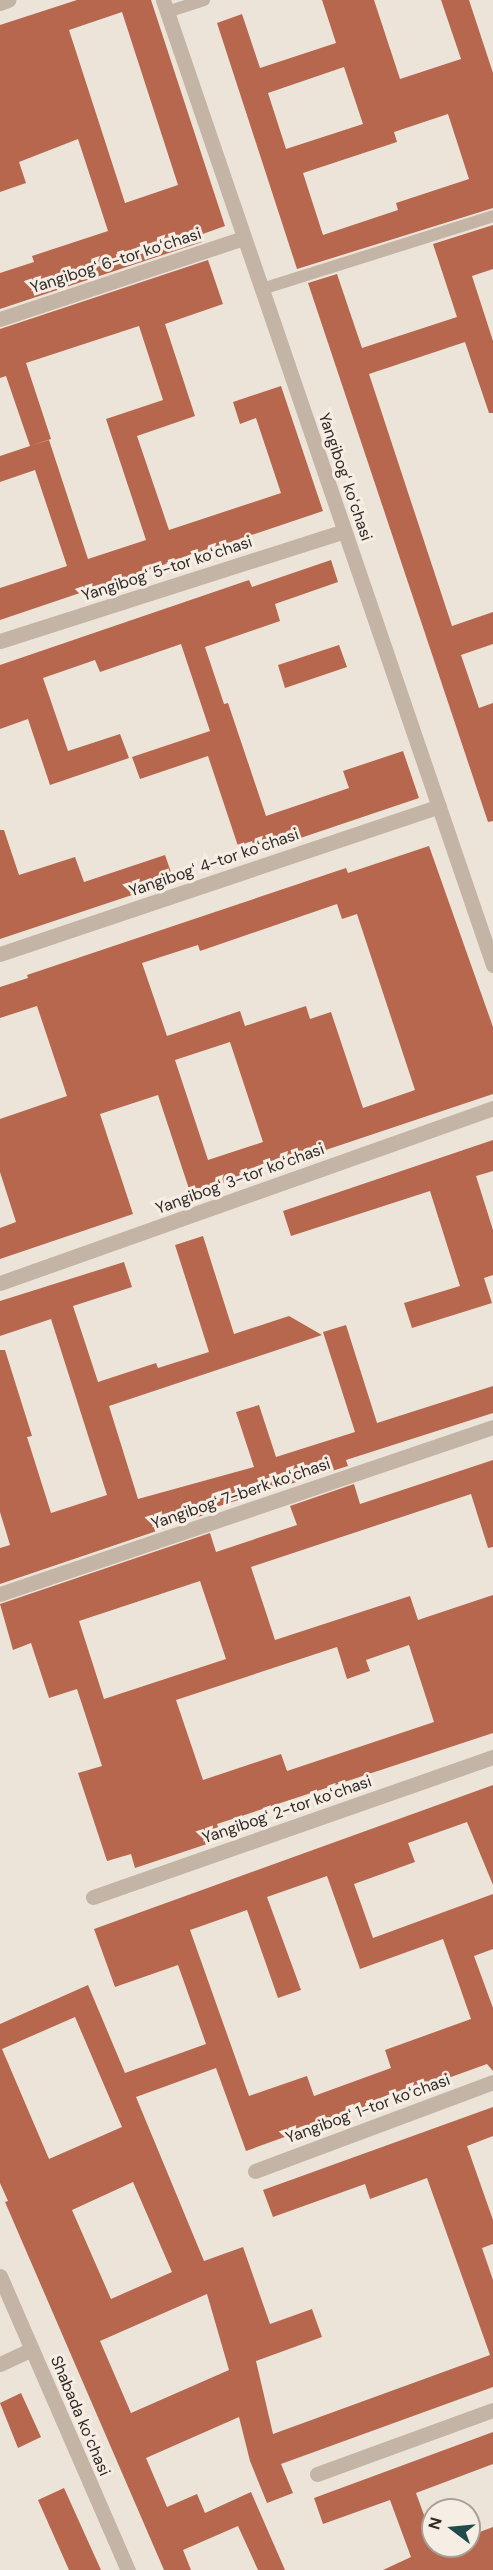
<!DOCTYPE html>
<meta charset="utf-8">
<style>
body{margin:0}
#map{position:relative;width:493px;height:2570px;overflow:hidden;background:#ede4d9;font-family:"DM Sans",sans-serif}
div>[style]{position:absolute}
.building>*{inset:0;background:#b7674d}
.service>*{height:12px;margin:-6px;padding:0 6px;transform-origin:6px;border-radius:6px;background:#c4b4a6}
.minor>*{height:15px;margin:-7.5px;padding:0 7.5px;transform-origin:7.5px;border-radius:7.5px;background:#c4b4a6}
span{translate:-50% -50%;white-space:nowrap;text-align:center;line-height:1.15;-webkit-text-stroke:6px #f6eee4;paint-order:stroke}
.street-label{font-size:16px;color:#312a26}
.north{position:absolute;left:421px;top:2498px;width:60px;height:60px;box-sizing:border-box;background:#f6eee4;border:2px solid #a7a098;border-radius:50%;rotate:286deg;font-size:16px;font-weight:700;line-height:24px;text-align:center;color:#312a26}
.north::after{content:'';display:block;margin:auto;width:21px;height:27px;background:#214a4d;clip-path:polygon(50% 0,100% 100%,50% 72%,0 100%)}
</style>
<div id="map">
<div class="building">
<div style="clip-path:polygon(evenodd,77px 0,151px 0,225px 226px,200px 235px,202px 242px,0 309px,0 273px,34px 262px,32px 256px,108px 231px,78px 139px,19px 162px,26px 183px,0 192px,0 25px,77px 0,122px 12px,178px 185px,125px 203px,69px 30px,122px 12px)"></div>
<div style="clip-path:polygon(evenodd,322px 0,374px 0,400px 79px,461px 59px,441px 0,469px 0,493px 73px,493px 208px,297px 269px,217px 23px,242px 14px,260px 68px,336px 43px,322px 0,344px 67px,363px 124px,286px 149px,268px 93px,344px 67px,322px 0,448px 114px,469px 179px,396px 203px,398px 210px,323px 235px,303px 173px,397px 142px,394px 132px,448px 114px)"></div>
<div style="clip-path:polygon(493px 225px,493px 269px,472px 276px,493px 341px,493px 413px,489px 413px,465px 342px,369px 374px,452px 626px,493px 612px,493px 644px,461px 655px,479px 708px,493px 703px,493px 821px,488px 822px,308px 283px,337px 274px,362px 348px,457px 317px,433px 244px)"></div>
<div style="clip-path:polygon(evenodd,208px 260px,223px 304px,165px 324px,195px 416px,137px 436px,169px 530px,281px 493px,256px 418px,240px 424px,233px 402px,281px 386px,323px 511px,0 620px,0 588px,67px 566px,35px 470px,0 482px,0 456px,30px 446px,6px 376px,0 378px,0 329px,208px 260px,139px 326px,163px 400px,106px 419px,146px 540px,88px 559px,49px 440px,30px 446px,51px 439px,26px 363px,139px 326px)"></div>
<div style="clip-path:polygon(331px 560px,338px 582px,275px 604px,280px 621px,205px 647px,224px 704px,228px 703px,266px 816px,349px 788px,343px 771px,403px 751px,419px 798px,256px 853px,252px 841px,238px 846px,208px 756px,140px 779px,132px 757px,210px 731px,181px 644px,100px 672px,95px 660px,43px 678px,68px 751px,120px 734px,129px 758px,50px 785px,28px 719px,0 729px,0 665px,249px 580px,252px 587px)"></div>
<div style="clip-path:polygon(339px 645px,347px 667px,285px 688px,278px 665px)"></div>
<div style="clip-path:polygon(0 830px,4px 830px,19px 875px,75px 857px,84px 882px,165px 855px,174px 881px,0 939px)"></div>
<div style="clip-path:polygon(evenodd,429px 846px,493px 1027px,493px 1094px,191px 1195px,158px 1095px,100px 1114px,133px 1214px,0 1259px,0 1228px,16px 1222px,0 1172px,0 1119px,67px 1096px,37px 1006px,0 1018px,0 987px,28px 978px,27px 975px,346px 868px,348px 873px,429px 846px,337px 904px,342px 919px,357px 914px,415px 1090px,363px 1108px,331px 1012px,310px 1019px,306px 1006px,245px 1026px,240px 1011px,167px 1036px,142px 963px,198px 945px,200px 951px,337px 904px,429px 846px,230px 1042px,263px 1142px,208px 1160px,175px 1060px,230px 1042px)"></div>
<div style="clip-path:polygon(493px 1140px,493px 1171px,476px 1176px,493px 1230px,493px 1275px,484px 1278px,492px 1303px,412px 1328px,404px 1303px,460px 1286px,430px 1191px,291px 1236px,283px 1211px)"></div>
<div style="clip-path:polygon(203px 1236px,234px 1334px,289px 1316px,322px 1335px,109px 1406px,138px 1499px,254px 1467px,236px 1412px,259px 1405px,276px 1457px,355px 1432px,323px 1332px,346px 1325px,377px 1423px,493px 1386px,493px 1413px,346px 1460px,348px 1466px,203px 1511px,204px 1515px,0 1584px,0 1548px,10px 1545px,0 1512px,0 1350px,5px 1350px,32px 1436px,27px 1437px,51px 1513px,107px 1495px,51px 1319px,0 1336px,0 1301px,124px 1262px,132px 1287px,73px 1306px,98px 1382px,156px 1363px,158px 1368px,209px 1352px,175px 1245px)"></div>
<div style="clip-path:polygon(evenodd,493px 1460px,493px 1547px,488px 1548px,471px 1494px,251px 1567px,275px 1640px,410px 1596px,418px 1620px,493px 1595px,493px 1733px,217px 1824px,222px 1839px,135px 1868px,131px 1854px,107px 1861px,78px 1773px,102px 1766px,77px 1689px,49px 1698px,31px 1643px,13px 1650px,0 1604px,210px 1533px,216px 1552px,297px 1525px,290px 1506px,354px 1484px,360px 1504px,493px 1460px,200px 1581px,226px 1659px,104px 1699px,79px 1621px,200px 1581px,493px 1460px,409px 1645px,434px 1722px,287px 1771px,281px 1754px,203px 1780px,176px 1700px,337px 1647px,347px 1679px,370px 1671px,366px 1660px,409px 1645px)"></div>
<div style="clip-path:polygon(evenodd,493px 1785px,493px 1885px,467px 1822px,408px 1843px,415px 1862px,354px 1884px,373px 1938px,493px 1894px,493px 1949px,474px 1956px,493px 2008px,493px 2071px,487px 2064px,246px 2151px,216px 2068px,136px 2097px,204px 2261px,243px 2247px,270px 2324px,312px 2309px,322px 2337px,256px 2361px,273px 2434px,490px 2355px,427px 2178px,370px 2199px,365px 2184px,273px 2217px,263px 2190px,493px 2107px,493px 2136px,467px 2146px,493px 2220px,493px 2244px,482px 2248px,493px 2280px,493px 2387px,281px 2464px,293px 2493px,267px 2503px,250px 2461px,239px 2417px,146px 2458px,167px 2507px,197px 2494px,205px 2513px,251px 2492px,285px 2570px,258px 2570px,238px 2526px,183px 2550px,191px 2570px,164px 2570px,5px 2202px,8px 2201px,0 2183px,0 2024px,88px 1985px,125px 2073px,206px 2044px,178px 1965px,115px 1987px,94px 1929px,493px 1785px,327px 1876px,360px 1969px,443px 1939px,471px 2019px,385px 2050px,391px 2068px,314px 2096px,307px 2076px,249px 2096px,190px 1930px,247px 1910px,278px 1998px,301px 1990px,267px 1897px,327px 1876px,493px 1785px,75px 2017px,122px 2127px,49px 2159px,2px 2049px,75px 2017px,493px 1785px,133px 2182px,172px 2272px,111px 2299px,72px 2210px,133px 2182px,493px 1785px,207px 2294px,229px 2370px,131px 2413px,100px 2341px,207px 2294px)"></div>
<div style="clip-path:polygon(21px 2393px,41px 2437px,18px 2448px,0 2403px)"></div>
<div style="clip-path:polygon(493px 2432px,493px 2464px,416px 2493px,436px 2548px,469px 2546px,469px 2536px,493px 2527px,493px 2570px,383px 2570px,411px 2557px,390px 2500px,323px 2524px,314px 2498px)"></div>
<div style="clip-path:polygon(64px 2488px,101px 2570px,69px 2570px,38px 2500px)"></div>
</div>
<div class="service">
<div style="left:167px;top:12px;width:39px;rotate:-18deg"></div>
<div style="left:262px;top:289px;width:242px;rotate:-17.5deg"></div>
</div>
<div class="minor">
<div style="left:163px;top:0;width:1020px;rotate:71.12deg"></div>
<div style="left:0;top:3px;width:9px;rotate:-21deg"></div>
<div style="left:0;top:319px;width:257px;rotate:-18.4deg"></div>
<div style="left:0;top:641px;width:361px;rotate:-17.7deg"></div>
<div style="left:0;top:954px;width:463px;rotate:-18.6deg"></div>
<div style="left:0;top:1283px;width:523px;rotate:-19.54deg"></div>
<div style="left:0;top:1594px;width:521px;rotate:-18.71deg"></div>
<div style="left:93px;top:1897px;width:424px;rotate:-19.3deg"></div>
<div style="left:255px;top:2171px;width:254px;rotate:-20.5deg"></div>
<div style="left:0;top:2276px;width:321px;rotate:66.5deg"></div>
<div style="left:0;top:2364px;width:35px;rotate:-25deg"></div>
<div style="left:317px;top:2474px;width:187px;rotate:-20deg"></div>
</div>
<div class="street-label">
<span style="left:116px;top:261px;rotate:-18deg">Yangibogʻ 6-tor koʻchasi</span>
<span style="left:345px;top:477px;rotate:71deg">Yangibogʻ koʻchasi</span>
<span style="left:167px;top:569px;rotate:-18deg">Yangibogʻ 5-tor koʻchasi</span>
<span style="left:214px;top:863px;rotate:-19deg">Yangibogʻ 4-tor koʻchasi</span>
<span style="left:240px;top:1179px;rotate:-20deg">Yangibogʻ 3-tor koʻchasi</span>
<span style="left:241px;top:1494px;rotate:-19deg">Yangibogʻ 7-berk koʻchasi</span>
<span style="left:287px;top:1810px;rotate:-19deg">Yangibogʻ 2-tor koʻchasi</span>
<span style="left:368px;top:2109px;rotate:-20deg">Yangibogʻ 1-tor koʻchasi</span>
<span style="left:80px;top:2416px;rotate:67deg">Shabada koʻchasi</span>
</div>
<div class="north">N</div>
</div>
